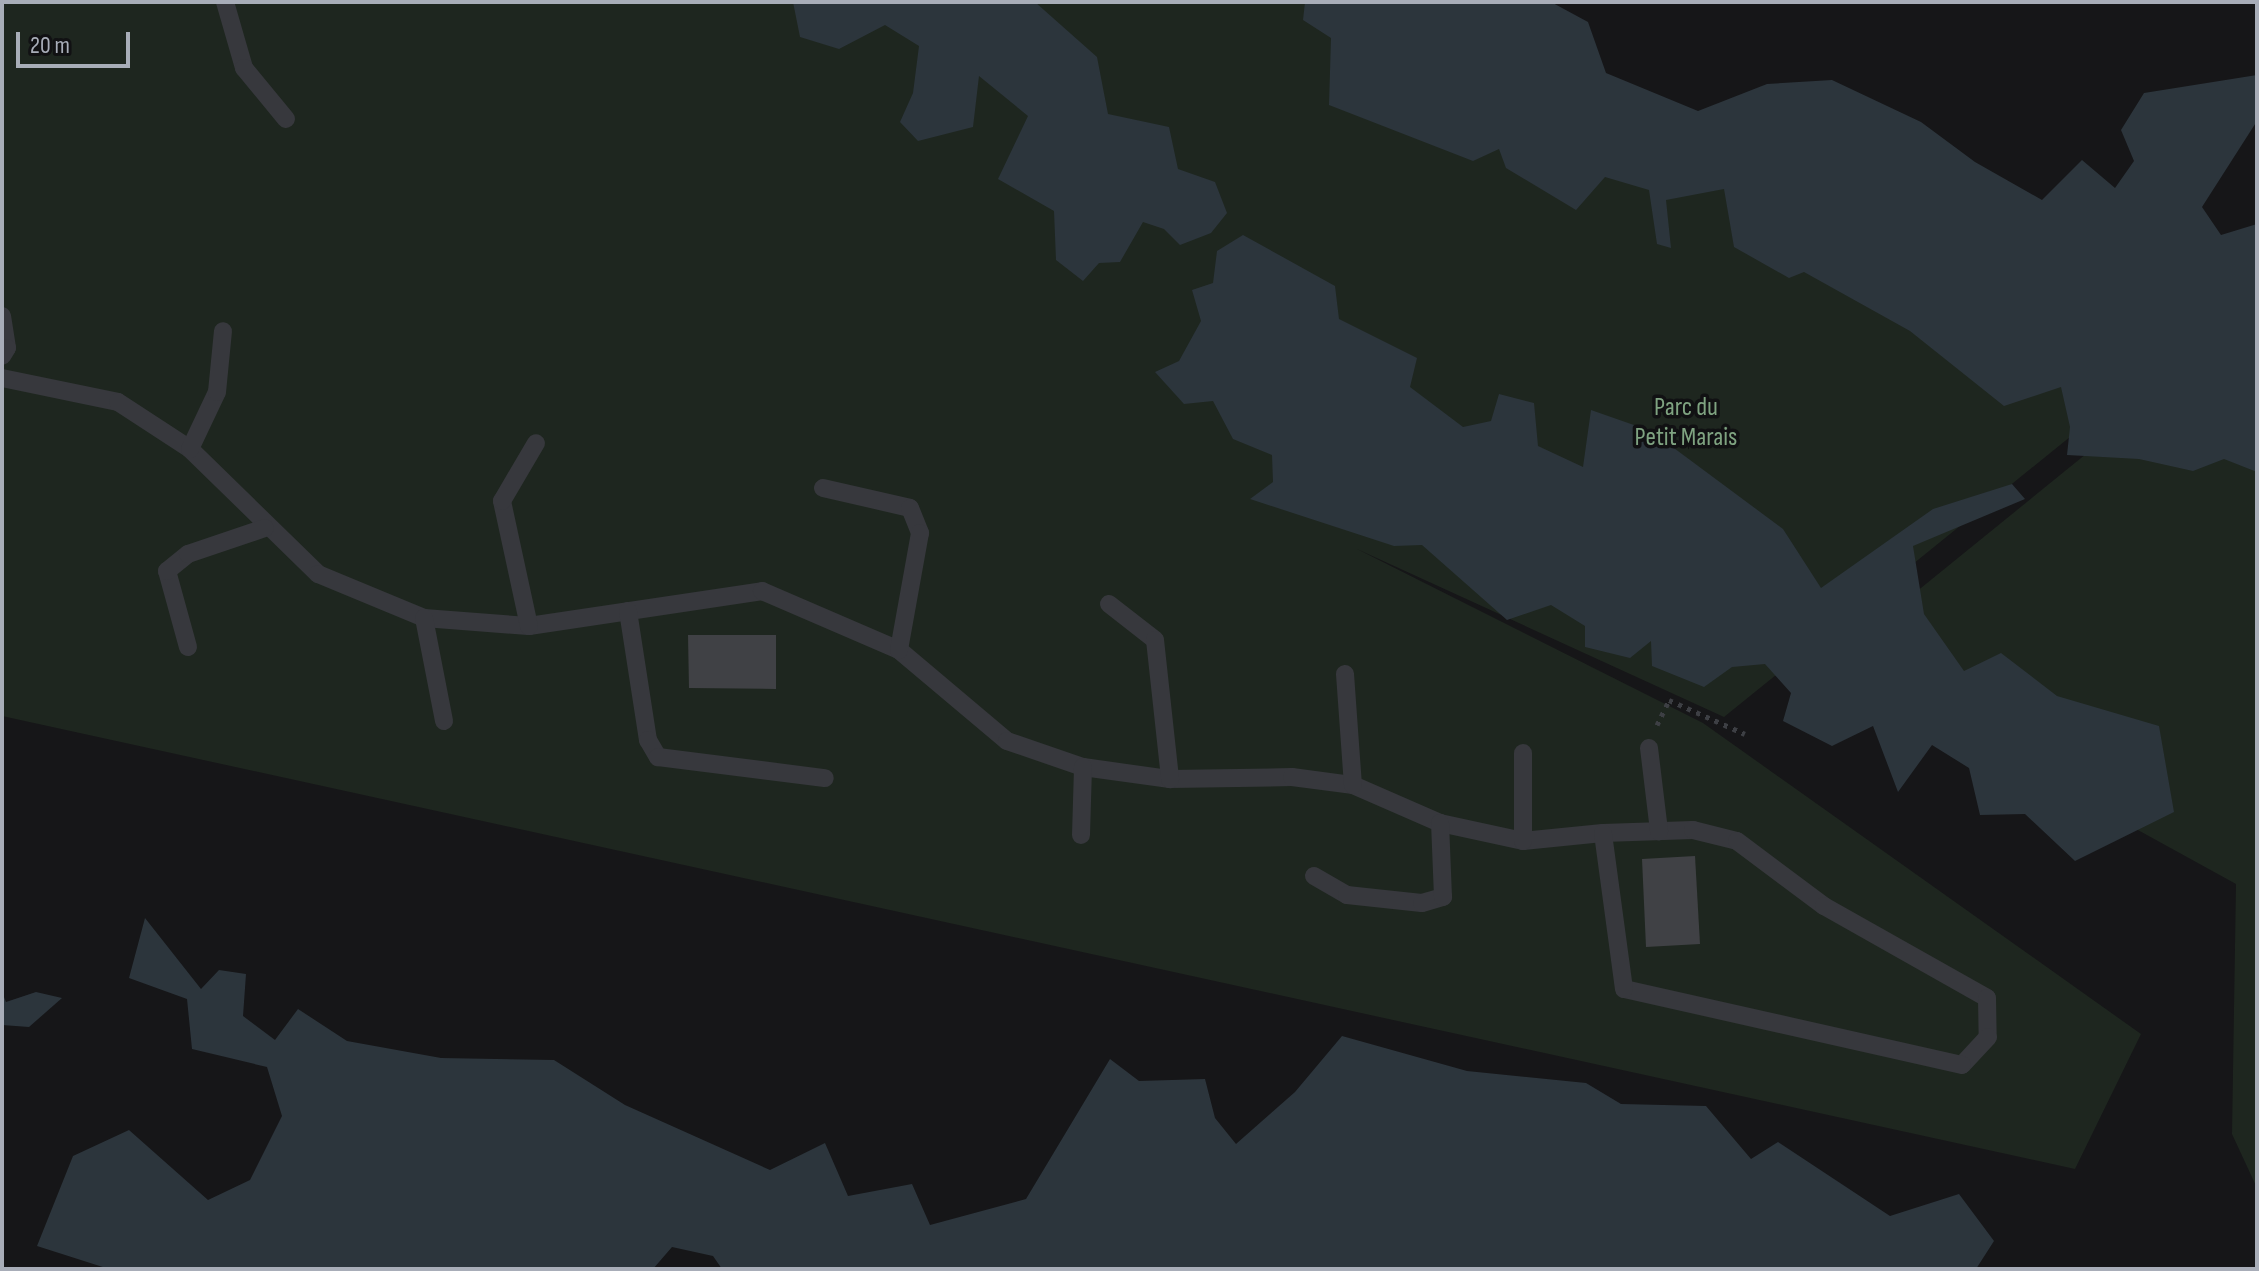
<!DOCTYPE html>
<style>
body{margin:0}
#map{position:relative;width:2259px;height:1271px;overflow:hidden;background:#161618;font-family:"Sofia Sans Condensed",sans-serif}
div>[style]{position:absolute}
.green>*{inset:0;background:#1e261f}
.water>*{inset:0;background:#2c353c}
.building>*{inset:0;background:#404145}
.path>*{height:5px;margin-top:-2.5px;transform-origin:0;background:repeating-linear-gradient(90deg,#3d3f44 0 4px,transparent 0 10px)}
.service>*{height:18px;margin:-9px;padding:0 9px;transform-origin:9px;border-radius:9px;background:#37383d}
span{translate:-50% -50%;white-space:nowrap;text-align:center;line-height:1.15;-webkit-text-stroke:7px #111113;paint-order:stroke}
.park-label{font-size:26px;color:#7fa381}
.frame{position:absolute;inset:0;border:4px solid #a8adb8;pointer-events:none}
.scale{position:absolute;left:16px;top:32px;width:114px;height:36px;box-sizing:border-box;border:4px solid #a8adb8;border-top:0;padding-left:10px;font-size:24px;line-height:28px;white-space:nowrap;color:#a8adb8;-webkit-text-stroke:6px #111113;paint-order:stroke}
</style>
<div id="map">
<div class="green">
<div style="clip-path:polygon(2px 2px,1365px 2px,2186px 343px,1724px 717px,1357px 549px,1703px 723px,2141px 1034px,2075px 1169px,2px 716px)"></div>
<div style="clip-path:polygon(2139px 411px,2257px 463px,2257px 1188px,2232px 1134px,2236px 884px,1831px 661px)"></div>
</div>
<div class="water">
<div style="clip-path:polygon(793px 2px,1035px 2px,1097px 57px,1108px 114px,1169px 127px,1178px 169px,1215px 182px,1227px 213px,1211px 233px,1180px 245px,1164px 229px,1143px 222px,1120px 262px,1099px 263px,1083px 281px,1056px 260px,1054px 211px,998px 179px,1028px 116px,979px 76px,973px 127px,918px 141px,900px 122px,913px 93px,919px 46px,885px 25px,839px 49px,800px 37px)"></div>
<div style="clip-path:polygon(1305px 2px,1551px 2px,1588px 22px,1606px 73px,1698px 111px,1767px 84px,1832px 80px,1921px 122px,1975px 162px,2042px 200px,2082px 160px,2115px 188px,2134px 161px,2121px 130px,2144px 93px,2257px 75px,2257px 121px,2202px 207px,2221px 235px,2257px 224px,2257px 472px,2224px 459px,2193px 471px,2139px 459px,2067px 455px,2070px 427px,2061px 387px,2004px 406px,1910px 331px,1804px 272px,1789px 278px,1734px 247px,1724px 189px,1666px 200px,1671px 248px,1657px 244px,1649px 190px,1605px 177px,1576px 210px,1506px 168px,1499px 149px,1473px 161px,1329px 105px,1331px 38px,1303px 20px)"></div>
<div style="clip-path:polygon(1243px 235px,1335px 286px,1339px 319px,1417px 358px,1410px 387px,1463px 427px,1491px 421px,1499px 394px,1534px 403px,1538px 446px,1583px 467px,1591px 410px,1651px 431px,1783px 529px,1821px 588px,1933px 509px,2012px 484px,2025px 499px,1913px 546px,1924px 614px,1964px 671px,2001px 653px,2057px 696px,2159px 726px,2174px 812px,2075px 861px,2025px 814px,1980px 815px,1969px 768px,1932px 745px,1898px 792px,1873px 726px,1832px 746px,1783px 721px,1791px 693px,1765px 664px,1732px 667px,1704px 687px,1652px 666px,1651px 641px,1630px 658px,1585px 647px,1585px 626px,1551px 605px,1507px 620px,1422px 545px,1394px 546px,1250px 499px,1273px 482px,1272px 455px,1233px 439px,1213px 401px,1184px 404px,1155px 372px,1179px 361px,1201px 321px,1192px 290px,1213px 283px,1217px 251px)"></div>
<div style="clip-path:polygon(145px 918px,201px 989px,219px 970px,246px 974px,243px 1016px,275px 1040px,298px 1009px,347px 1041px,441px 1058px,554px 1060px,625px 1105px,770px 1170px,825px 1143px,848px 1196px,912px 1184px,930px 1225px,1026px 1199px,1110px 1059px,1139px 1081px,1205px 1079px,1215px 1118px,1236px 1144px,1295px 1092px,1342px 1036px,1467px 1071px,1586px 1083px,1621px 1104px,1706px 1106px,1751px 1159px,1778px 1142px,1890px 1216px,1959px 1194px,1994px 1241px,1976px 1269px,722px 1269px,713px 1256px,672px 1247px,653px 1269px,109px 1269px,37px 1246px,73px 1156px,129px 1130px,208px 1200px,250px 1180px,282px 1116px,267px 1067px,192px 1049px,187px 999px,129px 978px)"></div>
<div style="clip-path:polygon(2px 992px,6px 1002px,36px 992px,62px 998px,29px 1027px,2px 1025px)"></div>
</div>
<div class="building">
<div style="clip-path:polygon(688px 635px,776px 635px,776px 689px,689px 688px)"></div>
<div style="clip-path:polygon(1695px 856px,1700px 944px,1646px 947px,1642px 859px)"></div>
</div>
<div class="path">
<div style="left:1657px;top:725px;width:28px;rotate:-64deg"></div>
<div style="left:1669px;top:700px;width:83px;rotate:24.1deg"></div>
</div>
<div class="service">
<div style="left:225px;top:2px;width:69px;rotate:73.9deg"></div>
<div style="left:244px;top:68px;width:66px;rotate:50.5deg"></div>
<div style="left:2px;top:316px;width:32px;rotate:81deg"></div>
<div style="left:7px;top:348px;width:9px;rotate:122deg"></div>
<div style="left:2px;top:378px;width:118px;rotate:11.7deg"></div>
<div style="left:118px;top:402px;width:86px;rotate:33.1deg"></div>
<div style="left:190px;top:449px;width:179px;rotate:44.3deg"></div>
<div style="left:318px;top:574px;width:115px;rotate:22.5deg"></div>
<div style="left:424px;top:618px;width:105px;rotate:4.4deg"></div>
<div style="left:529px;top:626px;width:236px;rotate:-8.5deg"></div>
<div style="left:762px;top:591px;width:149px;rotate:23.3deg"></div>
<div style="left:899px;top:650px;width:141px;rotate:40.1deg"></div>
<div style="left:1007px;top:741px;width:80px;rotate:18.9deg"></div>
<div style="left:1083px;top:767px;width:88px;rotate:7.9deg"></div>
<div style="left:1170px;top:779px;width:122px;rotate:-0.9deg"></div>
<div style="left:1292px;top:777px;width:62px;rotate:7.5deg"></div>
<div style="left:1353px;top:785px;width:95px;rotate:23.6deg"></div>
<div style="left:1440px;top:823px;width:85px;rotate:12.2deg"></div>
<div style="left:1523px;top:841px;width:80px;rotate:-5.7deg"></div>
<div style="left:1603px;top:833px;width:90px;rotate:-1.9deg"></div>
<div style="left:1693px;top:830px;width:45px;rotate:14deg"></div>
<div style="left:1737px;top:841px;width:109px;rotate:36.8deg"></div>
<div style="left:1824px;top:906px;width:187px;rotate:29.4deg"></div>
<div style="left:1987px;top:998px;width:39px;rotate:89deg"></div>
<div style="left:1988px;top:1037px;width:38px;rotate:133deg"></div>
<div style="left:1962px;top:1065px;width:346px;rotate:-167.3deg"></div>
<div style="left:1624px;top:989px;width:157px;rotate:-97.7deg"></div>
<div style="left:190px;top:449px;width:63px;rotate:-64.7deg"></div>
<div style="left:217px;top:392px;width:61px;rotate:-84.4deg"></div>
<div style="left:823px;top:488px;width:89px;rotate:12.9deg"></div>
<div style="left:910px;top:508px;width:27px;rotate:68deg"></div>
<div style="left:920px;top:533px;width:119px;rotate:100.2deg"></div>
<div style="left:1109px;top:604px;width:58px;rotate:38deg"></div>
<div style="left:1155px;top:640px;width:140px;rotate:83.8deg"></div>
<div style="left:628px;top:611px;width:131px;rotate:81.2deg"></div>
<div style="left:648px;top:740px;width:20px;rotate:60deg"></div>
<div style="left:658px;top:757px;width:168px;rotate:7.2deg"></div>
<div style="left:424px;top:618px;width:105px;rotate:79deg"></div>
<div style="left:529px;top:626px;width:128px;rotate:-102.2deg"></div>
<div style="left:502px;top:501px;width:67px;rotate:-59.6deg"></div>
<div style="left:188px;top:647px;width:79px;rotate:-105.4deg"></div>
<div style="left:167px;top:571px;width:27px;rotate:-39deg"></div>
<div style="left:188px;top:554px;width:81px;rotate:-18.7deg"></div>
<div style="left:1345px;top:674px;width:111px;rotate:85.9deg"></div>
<div style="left:1649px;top:748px;width:84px;rotate:83.1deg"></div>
<div style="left:1523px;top:753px;width:88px;rotate:90deg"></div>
<div style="left:1081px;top:835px;width:68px;rotate:-88.3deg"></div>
<div style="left:1314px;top:876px;width:38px;rotate:30deg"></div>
<div style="left:1347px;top:895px;width:75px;rotate:6.1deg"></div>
<div style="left:1422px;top:903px;width:22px;rotate:-16deg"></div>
<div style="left:1443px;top:897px;width:74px;rotate:-92.3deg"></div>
</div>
<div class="park-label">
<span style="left:1686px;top:423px">Parc du<br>Petit Marais</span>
</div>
<div class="frame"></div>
<div class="scale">20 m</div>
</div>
